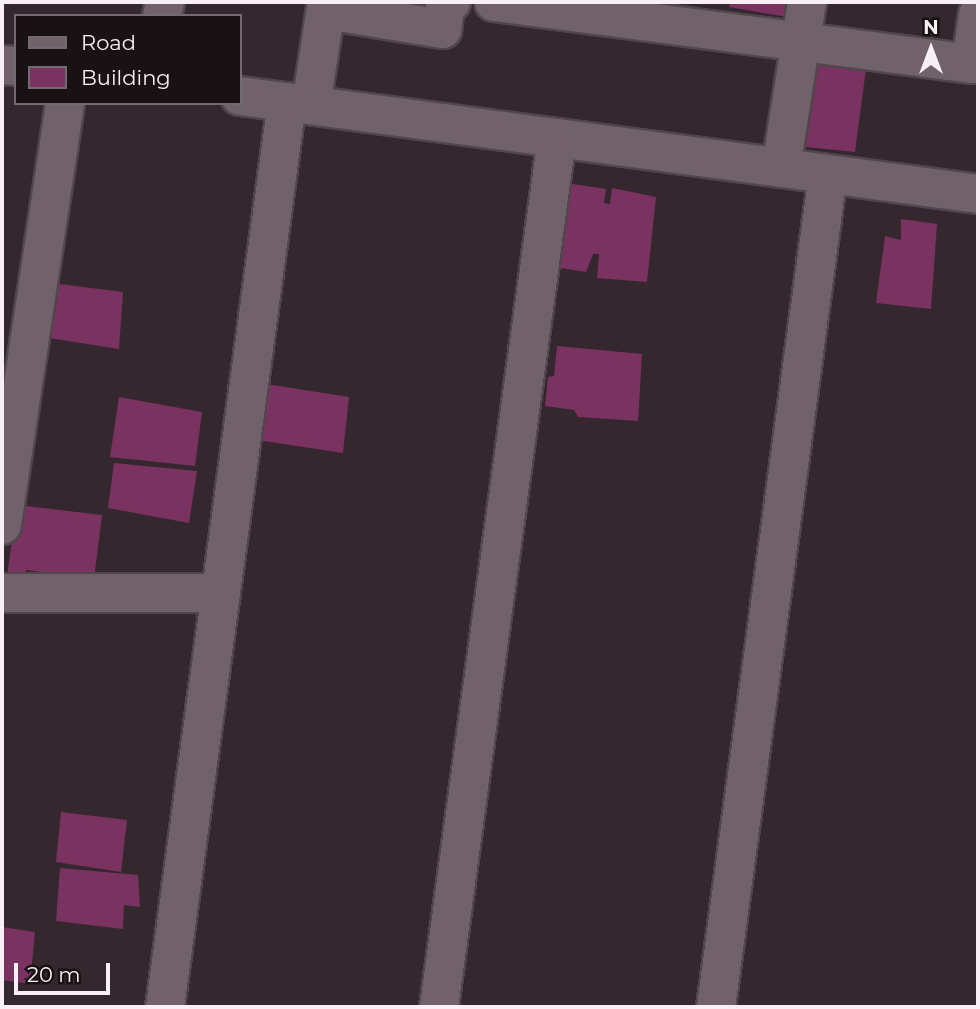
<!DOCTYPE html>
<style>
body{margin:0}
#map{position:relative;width:980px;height:1009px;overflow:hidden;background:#34272e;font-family:Montserrat,sans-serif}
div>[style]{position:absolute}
.building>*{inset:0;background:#7a3261}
.roads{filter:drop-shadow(2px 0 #50464c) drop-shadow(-2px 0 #50464c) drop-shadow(0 2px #50464c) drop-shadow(0 -2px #50464c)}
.minor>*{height:38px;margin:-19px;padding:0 19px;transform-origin:19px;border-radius:19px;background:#71616a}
span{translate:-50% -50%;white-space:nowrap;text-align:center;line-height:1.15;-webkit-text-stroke:7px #181215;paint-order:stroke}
.frame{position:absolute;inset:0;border:4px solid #f9f0f5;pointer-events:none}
.legend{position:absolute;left:14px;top:14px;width:228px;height:91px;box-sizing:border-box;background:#181215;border:2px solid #726b6f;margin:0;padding:9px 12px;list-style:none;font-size:21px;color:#f9f0f5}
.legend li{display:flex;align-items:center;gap:14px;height:35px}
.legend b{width:35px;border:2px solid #726b6f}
.north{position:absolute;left:896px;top:14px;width:70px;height:70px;-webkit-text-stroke:5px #181215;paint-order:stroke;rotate:0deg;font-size:19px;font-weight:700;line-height:28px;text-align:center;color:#f9f0f5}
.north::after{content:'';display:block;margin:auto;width:24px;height:32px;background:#f9f0f5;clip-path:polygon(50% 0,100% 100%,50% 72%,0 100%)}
.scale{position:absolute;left:14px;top:963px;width:96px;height:32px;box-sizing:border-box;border:4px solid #f9f0f5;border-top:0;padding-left:9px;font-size:21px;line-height:24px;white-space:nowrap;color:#f9f0f5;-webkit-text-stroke:5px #181215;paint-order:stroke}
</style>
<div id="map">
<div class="building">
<div style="clip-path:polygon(730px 2px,788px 2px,787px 17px,729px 7px)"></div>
<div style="clip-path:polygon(814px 61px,866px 69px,855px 152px,797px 146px)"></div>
<div style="clip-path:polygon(559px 182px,606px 189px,604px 203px,610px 204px,612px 188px,656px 197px,647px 282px,597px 278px,599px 254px,593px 254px,586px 272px,548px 266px)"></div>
<div style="clip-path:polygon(901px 219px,937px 224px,931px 309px,876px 303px,885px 236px,901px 240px)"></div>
<div style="clip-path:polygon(44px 282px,123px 292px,119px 349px,36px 336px)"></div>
<div style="clip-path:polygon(557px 346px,642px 354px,638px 421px,578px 417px,574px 410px,545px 406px,548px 377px,554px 376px)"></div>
<div style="clip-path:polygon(260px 383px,349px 397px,343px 453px,251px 439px)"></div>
<div style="clip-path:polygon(119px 397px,202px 412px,195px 466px,110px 457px)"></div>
<div style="clip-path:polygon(114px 463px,197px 471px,189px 523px,108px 508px)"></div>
<div style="clip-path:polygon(17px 505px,102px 515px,94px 579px,26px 570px,25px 586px,6px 583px)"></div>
<div style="clip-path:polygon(61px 812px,127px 820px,121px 872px,56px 862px)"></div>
<div style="clip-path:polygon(60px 868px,138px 875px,140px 907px,124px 905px,123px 929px,56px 921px)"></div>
<div style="clip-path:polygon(2px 927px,35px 932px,30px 984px,2px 980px)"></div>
</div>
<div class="roads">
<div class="minor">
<div style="left:494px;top:2px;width:481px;rotate:7.4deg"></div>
<div style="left:971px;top:64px;width:50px;rotate:-82deg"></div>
<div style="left:326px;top:10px;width:118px;rotate:9.3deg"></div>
<div style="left:442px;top:29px;width:22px;rotate:-82deg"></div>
<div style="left:445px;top:7px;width:8px;rotate:-40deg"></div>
<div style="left:162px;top:16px;width:14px;rotate:-78deg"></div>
<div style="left:2px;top:65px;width:14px;rotate:4deg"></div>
<div style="left:240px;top:96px;width:744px;rotate:7.56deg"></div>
<div style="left:311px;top:105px;width:104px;rotate:-81.2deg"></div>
<div style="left:781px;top:168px;width:168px;rotate:-81.1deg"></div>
<div style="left:2px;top:525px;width:427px;rotate:-81.5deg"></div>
<div style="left:2px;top:593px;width:219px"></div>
<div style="left:165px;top:1007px;width:913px;rotate:-82.32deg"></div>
<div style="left:439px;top:1007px;width:877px;rotate:-82.27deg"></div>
<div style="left:716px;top:1007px;width:840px;rotate:-82.34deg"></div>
</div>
</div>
<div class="frame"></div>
<ul class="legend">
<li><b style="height:9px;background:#71616a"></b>Road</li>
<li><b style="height:19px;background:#7a3261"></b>Building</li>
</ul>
<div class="north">N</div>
<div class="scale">20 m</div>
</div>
